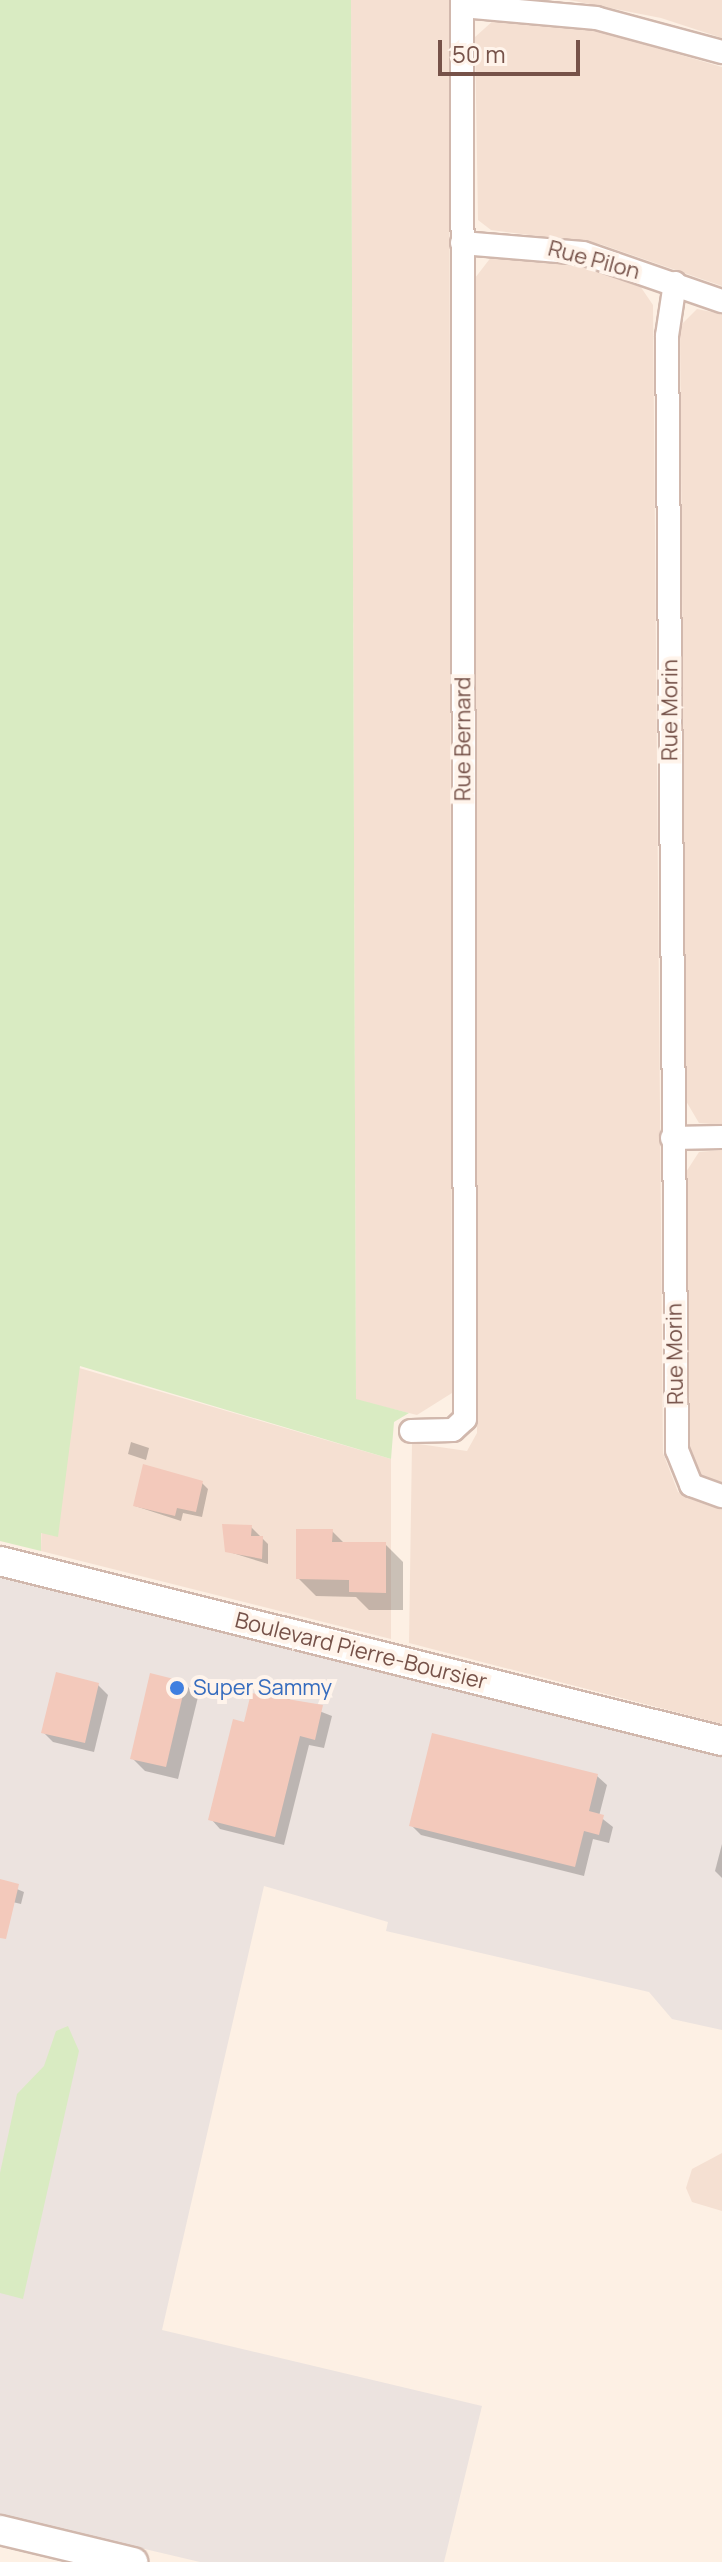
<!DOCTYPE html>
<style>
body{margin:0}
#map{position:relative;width:722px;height:2562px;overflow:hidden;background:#fdf0e4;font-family:Manrope,sans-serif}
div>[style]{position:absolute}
.residential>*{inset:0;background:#f5e0d2}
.industrial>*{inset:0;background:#ece3df}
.green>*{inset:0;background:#d9ebc2}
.shadow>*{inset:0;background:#0003}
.building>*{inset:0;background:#f3c9bb}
.roads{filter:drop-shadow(2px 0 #d1b8ad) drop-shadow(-2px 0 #d1b8ad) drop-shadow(0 2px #d1b8ad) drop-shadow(0 -2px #d1b8ad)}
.minor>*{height:22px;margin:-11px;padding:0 11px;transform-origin:11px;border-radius:11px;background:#fff}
.tertiary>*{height:28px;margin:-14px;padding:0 14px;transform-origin:14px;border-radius:14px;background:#fff}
.dots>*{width:22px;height:22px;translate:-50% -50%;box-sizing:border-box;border:4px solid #fff4eb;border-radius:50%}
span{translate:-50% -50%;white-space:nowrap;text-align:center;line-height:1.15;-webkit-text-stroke:8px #fff4eb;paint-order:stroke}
.street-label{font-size:22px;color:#765249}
.shop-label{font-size:22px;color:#366cbe}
.left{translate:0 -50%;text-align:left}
.scale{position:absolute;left:438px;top:40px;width:142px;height:36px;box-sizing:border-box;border:4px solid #765249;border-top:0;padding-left:10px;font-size:24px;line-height:28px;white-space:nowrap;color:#765249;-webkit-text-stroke:6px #fff4eb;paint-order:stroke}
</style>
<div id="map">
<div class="residential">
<div style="clip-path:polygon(351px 0,449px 0,452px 1393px,417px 1415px,356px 1400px)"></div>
<div style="clip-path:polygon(569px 0,722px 0,722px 38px,661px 18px)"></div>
<div style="clip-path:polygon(494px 20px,602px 32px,722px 67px,722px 286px,600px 244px,491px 230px,478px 220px,475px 37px)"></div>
<div style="clip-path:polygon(492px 256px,574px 264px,638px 283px,653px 305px,663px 1453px,678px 1492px,722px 1510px,722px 1724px,409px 1643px,412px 1443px,467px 1451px,477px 1433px,475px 278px)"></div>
<div style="clip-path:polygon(697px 309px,722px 314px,722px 1125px,699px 1123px,686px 1101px,680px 326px)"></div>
<div style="clip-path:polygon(722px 1150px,722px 1483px,699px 1475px,690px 1463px,686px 1172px,699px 1152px)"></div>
<div style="clip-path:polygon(45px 1358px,391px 1459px,391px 1639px,41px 1551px)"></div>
<div style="clip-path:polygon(722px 2153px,722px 2211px,692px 2202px,686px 2188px,692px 2169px)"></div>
</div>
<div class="industrial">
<div style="clip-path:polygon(0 1578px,722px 1757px,722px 2030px,672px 2019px,649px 1992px,386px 1931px,388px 1922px,264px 1886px,162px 2330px,482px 2406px,444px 2562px,200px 2562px,0 2515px)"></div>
</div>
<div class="green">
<div style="clip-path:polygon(0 0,351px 0,356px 1399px,409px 1413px,394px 1422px,391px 1459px,80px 1366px,58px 1537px,41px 1533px,41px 1551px,0 1541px)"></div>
<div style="clip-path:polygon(68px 2026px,79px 2051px,23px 2299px,0 2293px,0 2173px,17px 2094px,44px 2066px,56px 2031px)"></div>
</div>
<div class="shadow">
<div style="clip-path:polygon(131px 1442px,149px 1448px,146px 1460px,128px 1454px)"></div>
<div style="clip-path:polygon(202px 1483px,208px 1489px,202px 1517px,183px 1513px,181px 1521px,135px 1506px)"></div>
<div style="clip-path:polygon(251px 1527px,268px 1544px,268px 1564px,226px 1551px)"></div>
<div style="clip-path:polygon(332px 1531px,345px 1544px,385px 1544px,403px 1562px,403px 1610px,369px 1610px,356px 1597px,316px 1596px,298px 1578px)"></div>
<div style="clip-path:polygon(185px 1684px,198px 1697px,178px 1779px,145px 1771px,132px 1758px)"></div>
<div style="clip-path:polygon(98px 1685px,108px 1695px,94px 1752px,53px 1742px,43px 1732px)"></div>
<div style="clip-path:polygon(283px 1697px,332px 1716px,324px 1748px,309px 1745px,284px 1845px,220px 1829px,211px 1819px,246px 1724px)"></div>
<div style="clip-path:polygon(597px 1776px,607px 1785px,599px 1816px,613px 1827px,609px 1843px,593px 1839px,584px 1876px,421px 1835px,411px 1825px)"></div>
<div style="clip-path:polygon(722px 1844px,722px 1878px,715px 1871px)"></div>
<div style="clip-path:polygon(0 1882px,24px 1892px,21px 1904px,0 1899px)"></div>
</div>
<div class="building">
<div style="clip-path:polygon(143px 1464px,203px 1481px,196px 1512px,177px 1508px,175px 1516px,133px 1506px)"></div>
<div style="clip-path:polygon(222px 1524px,252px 1525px,251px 1536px,263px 1536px,262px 1559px,225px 1552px)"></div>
<div style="clip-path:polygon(296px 1529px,333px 1529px,332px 1542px,386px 1542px,386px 1593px,349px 1592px,349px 1580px,296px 1579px)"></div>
<div style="clip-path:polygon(56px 1672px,99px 1683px,85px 1743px,41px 1733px)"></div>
<div style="clip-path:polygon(150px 1673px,186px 1682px,166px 1767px,130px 1759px)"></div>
<div style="clip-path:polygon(251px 1693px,323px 1705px,315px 1740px,300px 1736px,275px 1837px,208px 1820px,233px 1719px,244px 1722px)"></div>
<div style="clip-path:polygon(432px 1733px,598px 1774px,589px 1811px,604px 1815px,599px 1835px,584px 1831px,575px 1867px,409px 1826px)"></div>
<div style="clip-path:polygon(0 1879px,19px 1884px,6px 1939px,0 1938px)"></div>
</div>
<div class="roads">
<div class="minor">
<div style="left:462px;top:6px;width:135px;rotate:5.1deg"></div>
<div style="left:596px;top:18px;width:131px;rotate:15.1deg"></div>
<div style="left:462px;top:243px;width:121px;rotate:4.7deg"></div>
<div style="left:583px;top:253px;width:147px;rotate:19.1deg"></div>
<div style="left:675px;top:283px;width:54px;rotate:98.6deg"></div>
<div style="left:667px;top:336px;width:1114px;rotate:89.49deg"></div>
<div style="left:677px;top:1450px;width:38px;rotate:68deg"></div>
<div style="left:691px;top:1485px;width:33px;rotate:20deg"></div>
<div style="left:672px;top:1138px;width:50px;rotate:-1.1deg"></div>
<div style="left:411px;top:1431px;width:42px;rotate:-1.4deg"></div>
<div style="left:453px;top:1430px;width:16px;rotate:-43deg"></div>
<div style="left:465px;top:1419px;width:1419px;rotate:-90.12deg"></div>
</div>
<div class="tertiary">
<div style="left:0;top:1561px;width:744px;rotate:14deg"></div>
<div style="left:0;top:2530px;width:137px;rotate:13.5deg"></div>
</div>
</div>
<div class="dots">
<div style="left:177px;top:1688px;background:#3f7fe0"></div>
</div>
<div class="street-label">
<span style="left:594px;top:260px;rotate:15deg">Rue Pilon</span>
<span style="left:670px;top:710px;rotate:-90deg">Rue Morin</span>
<span style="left:463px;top:739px;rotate:-90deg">Rue Bernard</span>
<span style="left:675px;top:1354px;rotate:-91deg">Rue Morin</span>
<span style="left:361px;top:1651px;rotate:14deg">Boulevard Pierre-Boursier</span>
</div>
<div class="shop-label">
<span class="left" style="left:193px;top:1688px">Super Sammy</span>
</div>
<div class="scale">50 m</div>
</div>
